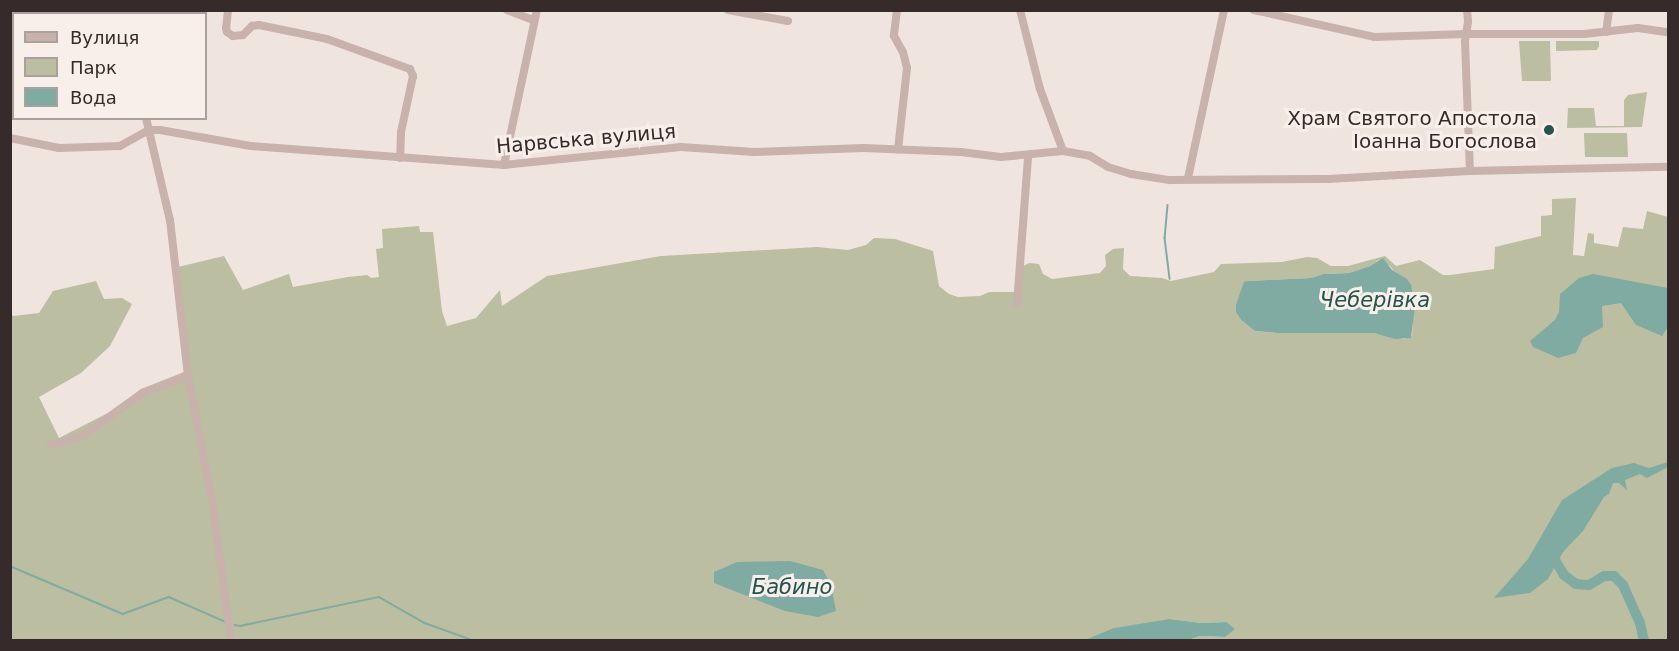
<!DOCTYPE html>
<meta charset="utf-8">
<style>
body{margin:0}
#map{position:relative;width:1679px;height:651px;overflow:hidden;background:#f0e4df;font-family:"DejaVu Sans",sans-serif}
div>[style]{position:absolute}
.green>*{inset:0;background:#bbbea0}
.water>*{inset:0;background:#80aba3}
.stream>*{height:1.5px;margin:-0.75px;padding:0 0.75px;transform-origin:0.75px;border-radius:0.75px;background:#80aba3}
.river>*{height:10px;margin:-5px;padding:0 5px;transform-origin:5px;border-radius:5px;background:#80aba3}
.minor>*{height:8px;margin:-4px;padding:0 4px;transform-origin:4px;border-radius:4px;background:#c8b2ab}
.dots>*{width:16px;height:16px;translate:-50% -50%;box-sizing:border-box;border:3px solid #f8efeb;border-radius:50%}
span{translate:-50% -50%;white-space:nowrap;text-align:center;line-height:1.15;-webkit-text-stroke:6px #f8efeb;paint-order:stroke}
.poi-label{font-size:20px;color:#362b2a}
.right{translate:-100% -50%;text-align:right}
.street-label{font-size:20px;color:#362b2a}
.water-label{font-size:21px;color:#23544d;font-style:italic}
.frame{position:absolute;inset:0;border:12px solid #362b2a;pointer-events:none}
.legend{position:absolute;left:12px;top:12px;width:195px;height:108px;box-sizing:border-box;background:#f8efeb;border:2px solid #aaa19e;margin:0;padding:8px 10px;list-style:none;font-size:18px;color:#362b2a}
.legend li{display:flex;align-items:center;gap:12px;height:30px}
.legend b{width:30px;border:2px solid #aaa19e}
</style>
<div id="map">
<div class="green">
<div style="clip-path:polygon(1519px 41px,1550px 41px,1551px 81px,1522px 81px)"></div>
<div style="clip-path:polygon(1556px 41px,1599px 41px,1599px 46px,1597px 50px,1556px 51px)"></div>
<div style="clip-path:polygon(1647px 92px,1642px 127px,1567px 128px,1568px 108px,1594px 108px,1596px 126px,1624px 126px,1624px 100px,1628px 95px)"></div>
<div style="clip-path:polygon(1584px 133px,1627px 133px,1628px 157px,1585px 157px)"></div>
<div style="clip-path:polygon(evenodd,1576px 198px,1573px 255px,1584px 256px,1588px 233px,1594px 234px,1594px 243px,1618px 247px,1623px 227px,1643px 229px,1647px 211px,1668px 217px,1668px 640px,1188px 640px,1200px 636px,1224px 637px,1226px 622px,1201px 623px,1170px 619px,1143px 640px,11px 640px,11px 313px,13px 316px,39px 313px,53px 291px,96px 281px,104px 299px,122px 298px,132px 304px,110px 346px,81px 373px,39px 397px,59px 438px,108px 413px,141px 389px,184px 372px,178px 267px,224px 256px,243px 290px,289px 274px,293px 287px,348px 277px,367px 275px,371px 278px,379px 277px,376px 249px,383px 248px,382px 229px,419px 226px,420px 232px,433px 232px,442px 311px,447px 326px,476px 318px,500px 290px,502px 306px,547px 276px,661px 256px,817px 247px,848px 250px,866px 245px,874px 238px,895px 239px,933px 251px,939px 286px,949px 294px,958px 297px,980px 296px,989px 292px,1016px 292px,1020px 268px,1029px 263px,1039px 264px,1043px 274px,1052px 279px,1100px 273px,1106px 266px,1105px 255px,1113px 249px,1124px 248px,1123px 269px,1130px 276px,1162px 278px,1171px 281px,1214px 272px,1221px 264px,1282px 262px,1307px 257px,1317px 258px,1331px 266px,1348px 266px,1385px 256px,1396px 266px,1420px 260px,1443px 275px,1450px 275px,1494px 269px,1495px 247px,1541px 236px,1541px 216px,1552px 215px,1552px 199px,1576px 198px,1379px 260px,1390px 266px,1414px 298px,1412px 336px,1404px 339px,1374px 333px,1277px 333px,1255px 331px,1241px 320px,1237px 313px,1236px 304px,1245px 282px,1248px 281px,1311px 278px,1323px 274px,1349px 273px,1370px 266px,1379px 260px)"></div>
</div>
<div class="water">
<div style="clip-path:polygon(1383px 258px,1392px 270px,1407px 279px,1411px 285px,1415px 307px,1411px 338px,1395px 339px,1374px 333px,1277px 333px,1255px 331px,1241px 320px,1236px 312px,1236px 304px,1244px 282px,1248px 281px,1311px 278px,1323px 274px,1349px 273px,1370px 266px)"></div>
<div style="clip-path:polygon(1593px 274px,1668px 288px,1668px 327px,1662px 336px,1636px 325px,1621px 303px,1602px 306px,1603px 327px,1583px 338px,1576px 353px,1558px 358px,1533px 347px,1530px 341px,1555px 320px,1559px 312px,1560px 294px,1579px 278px)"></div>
<div style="clip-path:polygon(1668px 462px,1668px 467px,1647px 478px,1640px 474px,1625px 480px,1627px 490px,1619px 483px,1613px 483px,1609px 494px,1604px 497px,1583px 531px,1563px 552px,1548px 579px,1530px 593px,1494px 598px,1528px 559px,1562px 500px,1612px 468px,1634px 463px,1649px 468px)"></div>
<div style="clip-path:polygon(790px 561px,823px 570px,831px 585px,836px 611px,818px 617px,785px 611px,714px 583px,714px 572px,737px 562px)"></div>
<div style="clip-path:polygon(1170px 619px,1201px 623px,1226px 622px,1235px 629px,1225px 637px,1200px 636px,1188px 640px,1085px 640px,1114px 628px)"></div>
</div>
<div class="stream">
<div style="left:1168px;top:205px;width:33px;rotate:95deg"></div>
<div style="left:1165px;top:238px;width:41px;rotate:83deg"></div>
<div style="left:10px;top:566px;width:123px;rotate:23deg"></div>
<div style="left:123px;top:614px;width:49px;rotate:-20.3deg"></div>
<div style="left:169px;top:597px;width:62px;rotate:23.7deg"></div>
<div style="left:235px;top:625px;width:5px;rotate:11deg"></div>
<div style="left:240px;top:626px;width:142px;rotate:-11.8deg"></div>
<div style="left:379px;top:597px;width:53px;rotate:29.5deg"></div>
<div style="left:425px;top:623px;width:50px;rotate:19.9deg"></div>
</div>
<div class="river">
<div style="left:1554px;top:552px;width:4px;rotate:124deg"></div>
<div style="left:1552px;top:555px;width:23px;rotate:59deg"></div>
<div style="left:1564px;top:575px;width:15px;rotate:37deg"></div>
<div style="left:1576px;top:584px;width:13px;rotate:4deg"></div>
<div style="left:1589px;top:585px;width:17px;rotate:-31deg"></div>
<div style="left:1604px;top:576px;width:10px"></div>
<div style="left:1614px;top:576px;width:13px;rotate:45deg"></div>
<div style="left:1623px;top:585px;width:42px;rotate:65.9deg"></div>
<div style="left:1640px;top:623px;width:17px;rotate:77deg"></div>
</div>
<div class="minor">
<div style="left:119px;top:10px;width:4px;rotate:90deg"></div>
<div style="left:228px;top:10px;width:18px;rotate:96deg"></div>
<div style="left:226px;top:28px;width:4px;rotate:76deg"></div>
<div style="left:227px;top:32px;width:7px;rotate:34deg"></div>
<div style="left:233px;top:36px;width:10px;rotate:-6deg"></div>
<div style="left:243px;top:35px;width:13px;rotate:-45deg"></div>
<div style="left:252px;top:26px;width:7px;rotate:-8deg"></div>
<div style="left:259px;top:25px;width:69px;rotate:11.6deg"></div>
<div style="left:327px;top:39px;width:88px;rotate:19.9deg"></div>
<div style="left:410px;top:69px;width:8px;rotate:67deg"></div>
<div style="left:413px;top:76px;width:57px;rotate:102.1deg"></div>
<div style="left:401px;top:132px;width:26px;rotate:92deg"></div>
<div style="left:507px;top:10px;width:28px;rotate:21deg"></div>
<div style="left:728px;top:10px;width:61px;rotate:10.4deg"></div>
<div style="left:897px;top:10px;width:26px;rotate:97deg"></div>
<div style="left:894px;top:36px;width:18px;rotate:61deg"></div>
<div style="left:903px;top:52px;width:16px;rotate:76deg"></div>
<div style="left:907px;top:68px;width:82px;rotate:96.3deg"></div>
<div style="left:1020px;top:10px;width:81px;rotate:75.8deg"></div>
<div style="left:1040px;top:89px;width:66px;rotate:69.6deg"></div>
<div style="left:1254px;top:10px;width:124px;rotate:12.6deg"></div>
<div style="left:1375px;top:37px;width:91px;rotate:-1.9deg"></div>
<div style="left:1466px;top:34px;width:118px"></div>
<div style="left:1584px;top:34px;width:54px;rotate:-6.3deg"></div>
<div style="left:1638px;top:28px;width:30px;rotate:8deg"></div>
<div style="left:1467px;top:10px;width:12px;rotate:85deg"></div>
<div style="left:1468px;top:22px;width:20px;rotate:99deg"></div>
<div style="left:1465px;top:42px;width:129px;rotate:87.8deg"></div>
<div style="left:1606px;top:32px;width:22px;rotate:-82deg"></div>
<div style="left:10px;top:37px;width:4px"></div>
<div style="left:146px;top:118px;width:105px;rotate:76.8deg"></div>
<div style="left:170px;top:220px;width:157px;rotate:83.4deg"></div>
<div style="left:188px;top:376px;width:126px;rotate:79deg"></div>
<div style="left:212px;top:500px;width:141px;rotate:82.3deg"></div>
<div style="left:10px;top:138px;width:50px;rotate:11.5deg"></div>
<div style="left:59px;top:148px;width:61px;rotate:-1.9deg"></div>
<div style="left:120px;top:146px;width:33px;rotate:-29deg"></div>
<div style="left:149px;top:130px;width:11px"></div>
<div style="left:160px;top:130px;width:92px;rotate:10deg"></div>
<div style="left:251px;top:146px;width:254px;rotate:4.3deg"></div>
<div style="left:504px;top:165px;width:178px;rotate:-5.8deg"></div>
<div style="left:681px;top:147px;width:73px;rotate:3.9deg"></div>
<div style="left:754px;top:152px;width:109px;rotate:-2.1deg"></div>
<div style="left:863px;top:148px;width:98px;rotate:2.3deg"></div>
<div style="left:961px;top:152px;width:40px;rotate:7.1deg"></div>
<div style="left:1001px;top:157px;width:62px;rotate:-5.5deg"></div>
<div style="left:1063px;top:151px;width:27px;rotate:10deg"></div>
<div style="left:1090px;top:156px;width:21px;rotate:31deg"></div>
<div style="left:1108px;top:167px;width:24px;rotate:17deg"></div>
<div style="left:1131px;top:174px;width:39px;rotate:9deg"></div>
<div style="left:1170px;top:180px;width:158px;rotate:-0.4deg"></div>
<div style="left:1328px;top:179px;width:142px;rotate:-3.2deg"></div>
<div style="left:1470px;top:171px;width:198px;rotate:-1.2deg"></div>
<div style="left:504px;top:165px;width:158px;rotate:-78deg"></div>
<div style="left:1188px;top:178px;width:172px;rotate:-77.9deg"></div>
<div style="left:1017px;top:304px;width:148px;rotate:-85.7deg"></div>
<div style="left:51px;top:445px;width:31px;rotate:-15deg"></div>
<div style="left:81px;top:437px;width:76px;rotate:-35.4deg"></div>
<div style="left:143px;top:393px;width:48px;rotate:-20.7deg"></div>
</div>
<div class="dots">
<div style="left:1549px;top:130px;background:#23544d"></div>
</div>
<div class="poi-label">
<span class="right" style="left:1537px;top:130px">Храм Святого Апостола<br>Іоанна Богослова</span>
</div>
<div class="street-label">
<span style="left:586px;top:139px;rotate:-5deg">Нарвська вулиця</span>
</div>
<div class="water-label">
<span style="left:1375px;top:300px">Чеберівка</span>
<span style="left:792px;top:587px">Бабино</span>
</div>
<div class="frame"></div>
<ul class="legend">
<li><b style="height:8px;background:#c8b2ab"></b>Вулиця</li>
<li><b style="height:16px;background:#bbbea0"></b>Парк</li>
<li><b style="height:16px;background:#80aba3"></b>Вода</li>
</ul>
</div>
